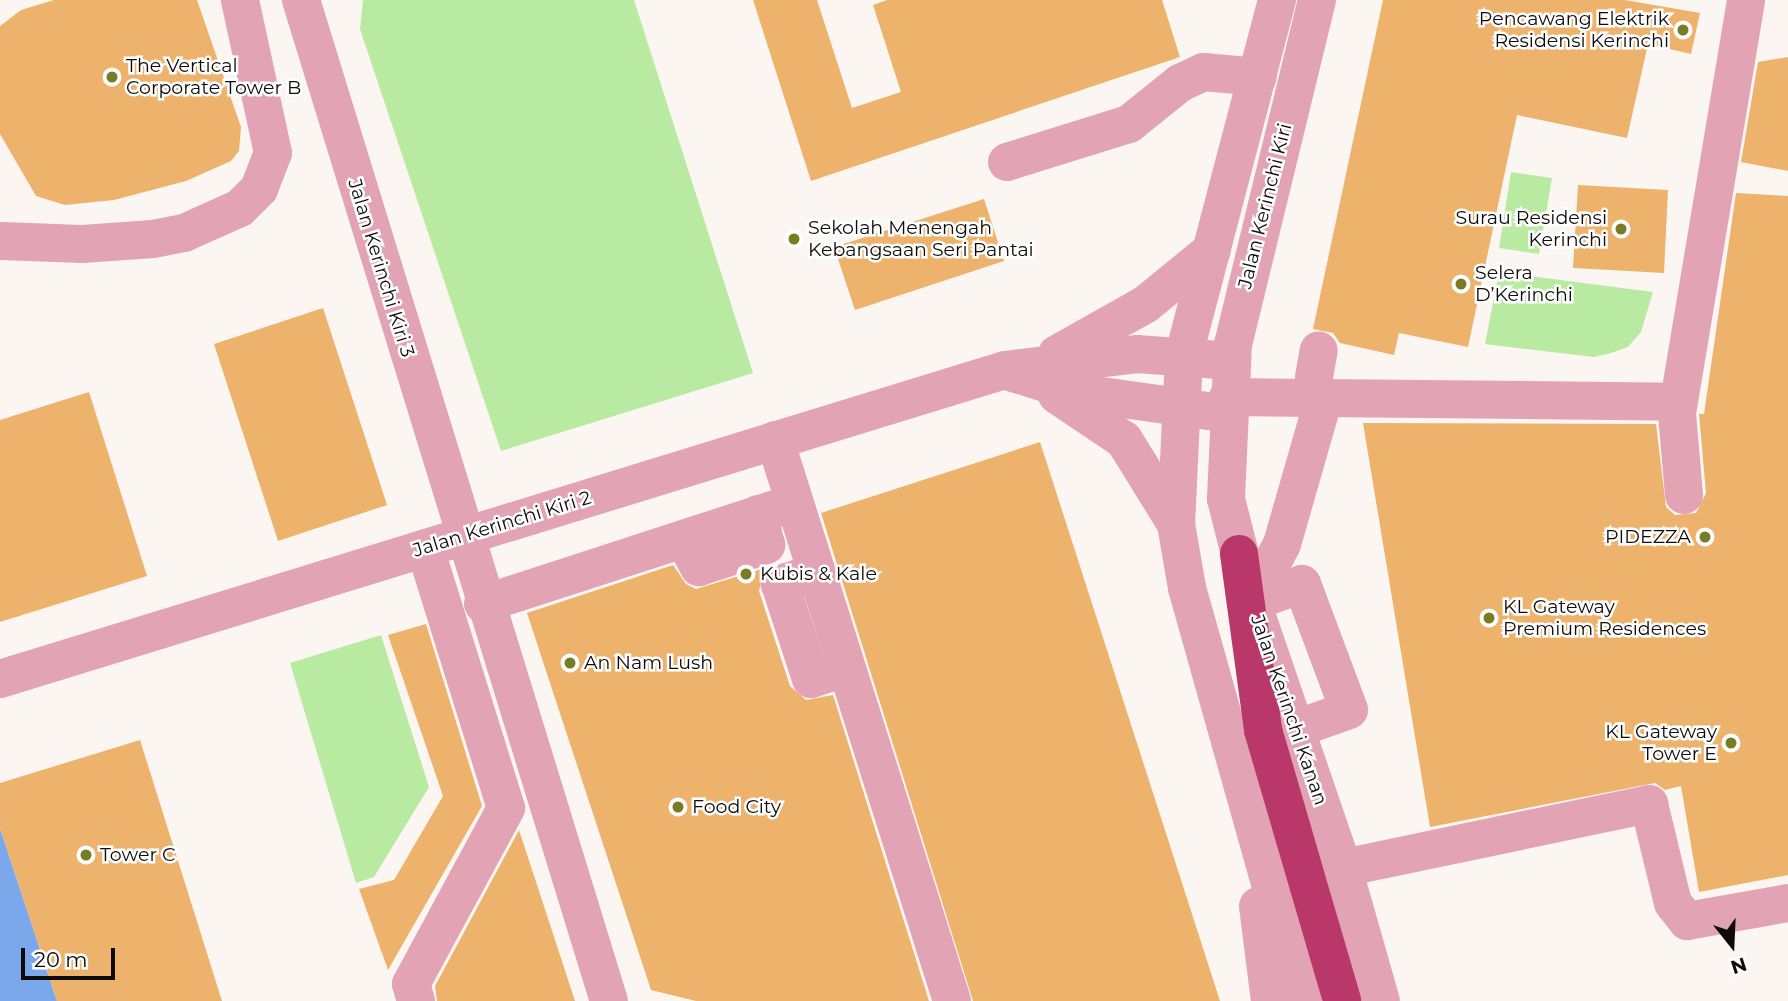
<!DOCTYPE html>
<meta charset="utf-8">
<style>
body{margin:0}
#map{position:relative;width:1788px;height:1001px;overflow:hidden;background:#fbf6f1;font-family:Montserrat,sans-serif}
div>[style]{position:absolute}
.green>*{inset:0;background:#b9eaa1}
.water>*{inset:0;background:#7ba7eb}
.building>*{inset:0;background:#edb36d}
.minor>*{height:38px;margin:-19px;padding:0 19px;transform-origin:19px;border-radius:19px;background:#e2a4b4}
.highway>*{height:38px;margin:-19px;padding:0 19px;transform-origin:19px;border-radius:19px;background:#ba3769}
.dots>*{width:19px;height:19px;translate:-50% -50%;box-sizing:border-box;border:4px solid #fff;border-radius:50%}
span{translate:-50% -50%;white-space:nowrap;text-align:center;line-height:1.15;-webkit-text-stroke:5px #fff;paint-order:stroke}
.poi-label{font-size:19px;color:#0d0c0a}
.right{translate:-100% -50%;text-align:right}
.left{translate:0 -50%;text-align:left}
.street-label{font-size:19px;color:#0d0c0a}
.north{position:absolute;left:1697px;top:910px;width:70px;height:70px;-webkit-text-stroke:5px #fff;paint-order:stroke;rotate:162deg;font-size:19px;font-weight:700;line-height:28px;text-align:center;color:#0d0c0a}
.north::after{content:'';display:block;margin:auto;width:24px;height:32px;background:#0d0c0a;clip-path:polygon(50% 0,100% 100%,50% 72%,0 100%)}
.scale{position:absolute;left:21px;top:948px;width:94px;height:32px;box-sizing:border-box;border:4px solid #0d0c0a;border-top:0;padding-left:9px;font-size:21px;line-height:24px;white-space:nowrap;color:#0d0c0a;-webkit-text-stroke:5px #fff;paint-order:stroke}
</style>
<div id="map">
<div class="green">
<div style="clip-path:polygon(363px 0,634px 0,753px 373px,501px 451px,360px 29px)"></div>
<div style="clip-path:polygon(1511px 172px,1552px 178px,1539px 254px,1499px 248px)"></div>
<div style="clip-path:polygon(1499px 272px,1653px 292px,1641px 332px,1628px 347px,1611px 353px,1594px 357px,1485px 344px)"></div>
<div style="clip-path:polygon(381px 635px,429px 787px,374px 877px,356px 883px,290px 663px)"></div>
</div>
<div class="water">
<div style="clip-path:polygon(0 828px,57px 1001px,0 1001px)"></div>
</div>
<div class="building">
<div style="clip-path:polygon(54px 0,197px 0,241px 127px,239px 151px,231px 161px,186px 181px,114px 200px,65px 205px,36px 196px,0 134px,0 26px,21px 10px)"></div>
<div style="clip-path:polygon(753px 0,817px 0,852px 108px,901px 92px,873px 5px,887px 0,1162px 0,1180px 57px,811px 181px)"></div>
<div style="clip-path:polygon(1383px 0,1625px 0,1700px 13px,1691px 54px,1648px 44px,1627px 138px,1517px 115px,1468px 347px,1399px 333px,1394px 355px,1340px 343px,1333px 333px,1313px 329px)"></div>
<div style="clip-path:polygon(1788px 57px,1788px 171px,1741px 162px,1758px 62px)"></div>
<div style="clip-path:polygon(1578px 185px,1668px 190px,1664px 273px,1573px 268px)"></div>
<div style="clip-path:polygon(1736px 193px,1788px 196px,1788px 875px,1699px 892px,1681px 786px,1665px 790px,1655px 783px,1430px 827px,1363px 423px,1656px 424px,1666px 507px,1675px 515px,1696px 513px,1706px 493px,1699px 414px,1704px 414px)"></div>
<div style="clip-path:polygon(984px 199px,1004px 261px,855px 310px,834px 247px)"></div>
<div style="clip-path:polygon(323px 308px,387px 505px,278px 541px,214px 344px)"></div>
<div style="clip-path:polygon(89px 392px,147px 576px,0 622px,0 420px)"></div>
<div style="clip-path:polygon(1040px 442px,1220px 1001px,973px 1001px,821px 513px)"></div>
<div style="clip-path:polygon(673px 565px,686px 584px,696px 589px,765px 568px,759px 591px,790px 686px,806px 700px,833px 695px,929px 1001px,696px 1001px,651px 990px,527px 613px)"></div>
<div style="clip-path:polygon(426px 624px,482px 806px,388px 970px,359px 889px,394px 880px,443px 796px,388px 635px)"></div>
<div style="clip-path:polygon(140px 740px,222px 1001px,57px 1001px,0 828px,0 783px)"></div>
<div style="clip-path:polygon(519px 830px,575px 1001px,437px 1001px,435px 986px)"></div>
</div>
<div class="minor">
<div style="left:301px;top:0;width:1047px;rotate:72.9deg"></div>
<div style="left:1277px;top:0;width:367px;rotate:104.7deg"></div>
<div style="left:1184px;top:355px;width:169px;rotate:92.7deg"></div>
<div style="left:1176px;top:524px;width:65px;rotate:80.2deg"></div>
<div style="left:1187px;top:588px;width:429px;rotate:74.3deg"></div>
<div style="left:1317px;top:0;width:354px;rotate:103.7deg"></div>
<div style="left:1233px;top:344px;width:155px;rotate:92.6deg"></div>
<div style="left:1226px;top:499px;width:106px;rotate:75.8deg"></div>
<div style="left:1252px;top:602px;width:281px;rotate:71.1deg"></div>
<div style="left:1343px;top:868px;width:138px;rotate:74.1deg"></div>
<div style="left:1007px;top:162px;width:128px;rotate:-17.3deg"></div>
<div style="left:1129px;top:124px;width:65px;rotate:-38.8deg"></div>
<div style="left:1180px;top:83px;width:26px;rotate:-25deg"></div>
<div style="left:1204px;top:72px;width:54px;rotate:5.3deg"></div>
<div style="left:2px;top:241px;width:80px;rotate:2.1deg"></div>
<div style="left:82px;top:244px;width:71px;rotate:-4deg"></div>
<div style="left:153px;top:239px;width:32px;rotate:-11deg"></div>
<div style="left:184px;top:233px;width:61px;rotate:-24.1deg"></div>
<div style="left:240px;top:208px;width:27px;rotate:-45deg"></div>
<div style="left:259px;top:189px;width:39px;rotate:-69deg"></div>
<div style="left:273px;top:153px;width:157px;rotate:-102.2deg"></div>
<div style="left:1057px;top:354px;width:102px;rotate:-29.3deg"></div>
<div style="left:1146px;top:304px;width:85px;rotate:-39.3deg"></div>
<div style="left:1010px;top:372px;width:67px;rotate:17.4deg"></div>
<div style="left:1074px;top:392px;width:135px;rotate:8.1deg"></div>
<div style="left:1314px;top:377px;width:27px;rotate:-80deg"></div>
<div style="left:1057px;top:395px;width:81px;rotate:33.9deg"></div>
<div style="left:1124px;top:440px;width:99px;rotate:58.2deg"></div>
<div style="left:1228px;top:397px;width:450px;rotate:0.6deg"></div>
<div style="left:775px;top:440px;width:588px;rotate:72.49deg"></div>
<div style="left:1684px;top:495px;width:82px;rotate:-94.9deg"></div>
<div style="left:1677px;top:413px;width:419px;rotate:-80.5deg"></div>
<div style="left:684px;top:539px;width:32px;rotate:62deg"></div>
<div style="left:699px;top:567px;width:71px;rotate:-18.2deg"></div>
<div style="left:766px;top:545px;width:32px;rotate:-104deg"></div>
<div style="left:814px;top:573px;width:36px;rotate:162deg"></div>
<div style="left:780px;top:584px;width:100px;rotate:71.9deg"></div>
<div style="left:811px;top:679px;width:36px;rotate:-18deg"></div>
<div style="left:1247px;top:581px;width:33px;rotate:-38deg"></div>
<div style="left:1273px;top:561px;width:19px;rotate:-62deg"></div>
<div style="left:1282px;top:544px;width:152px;rotate:-74deg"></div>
<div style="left:1252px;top:602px;width:53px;rotate:-19.8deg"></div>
<div style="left:1302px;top:584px;width:134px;rotate:69.5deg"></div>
<div style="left:1349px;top:710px;width:56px;rotate:160.3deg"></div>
<div style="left:483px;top:604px;width:307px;rotate:-18deg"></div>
<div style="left:0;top:679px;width:1051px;rotate:-17.09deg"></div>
<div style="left:1005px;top:370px;width:133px;rotate:-6.9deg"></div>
<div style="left:1137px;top:354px;width:95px;rotate:4.2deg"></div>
<div style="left:1343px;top:868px;width:313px;rotate:-11.8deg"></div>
<div style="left:1649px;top:804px;width:102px;rotate:76.4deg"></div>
<div style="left:1673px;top:903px;width:23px;rotate:52deg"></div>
<div style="left:1687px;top:921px;width:103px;rotate:-10.1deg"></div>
<div style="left:1258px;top:906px;width:96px;rotate:82.8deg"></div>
<div style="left:416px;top:1001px;width:18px;rotate:-106deg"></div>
<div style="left:411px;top:984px;width:200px;rotate:-61.6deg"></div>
<div style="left:506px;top:808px;width:272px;rotate:-107.3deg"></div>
</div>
<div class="highway">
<div style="left:1239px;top:554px;width:178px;rotate:82.2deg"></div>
<div style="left:1263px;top:730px;width:282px;rotate:73.7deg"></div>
</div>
<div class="dots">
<div style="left:1683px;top:30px;background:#7a7c24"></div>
<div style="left:112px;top:77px;background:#7a7c24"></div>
<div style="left:1621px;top:229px;background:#7a7c24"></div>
<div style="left:794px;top:239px;background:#7a7c24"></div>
<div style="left:1461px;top:284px;background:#7a7c24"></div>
<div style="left:1705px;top:537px;background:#7a7c24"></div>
<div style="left:746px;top:574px;background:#7a7c24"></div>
<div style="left:1489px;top:618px;background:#7a7c24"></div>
<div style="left:570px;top:663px;background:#7a7c24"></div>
<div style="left:1731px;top:743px;background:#7a7c24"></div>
<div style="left:678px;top:807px;background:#7a7c24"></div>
<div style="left:86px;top:855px;background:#7a7c24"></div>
</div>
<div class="poi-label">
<span class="right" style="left:1669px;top:30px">Pencawang Elektrik<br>Residensi Kerinchi</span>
<span class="left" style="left:126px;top:77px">The Vertical<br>Corporate Tower B</span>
<span class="right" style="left:1607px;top:229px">Surau Residensi<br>Kerinchi</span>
<span class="left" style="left:808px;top:239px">Sekolah Menengah<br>Kebangsaan Seri Pantai</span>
<span class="left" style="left:1475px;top:284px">Selera<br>D’Kerinchi</span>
<span class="right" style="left:1691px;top:537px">PIDEZZA</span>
<span class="left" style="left:760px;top:574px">Kubis &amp; Kale</span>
<span class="left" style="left:1503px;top:618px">KL Gateway<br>Premium Residences</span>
<span class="left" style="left:584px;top:663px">An Nam Lush</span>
<span class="right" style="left:1717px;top:743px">KL Gateway<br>Tower E</span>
<span class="left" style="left:692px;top:807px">Food City</span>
<span class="left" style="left:100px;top:855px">Tower C</span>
</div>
<div class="street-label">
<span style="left:1265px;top:206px;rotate:-76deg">Jalan Kerinchi Kiri</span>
<span style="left:381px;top:268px;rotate:73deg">Jalan Kerinchi Kiri 3</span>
<span style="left:502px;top:524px;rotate:-17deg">Jalan Kerinchi Kiri 2</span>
<span style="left:1289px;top:710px;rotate:71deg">Jalan Kerinchi Kanan</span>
</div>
<div class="north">N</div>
<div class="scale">20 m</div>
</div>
